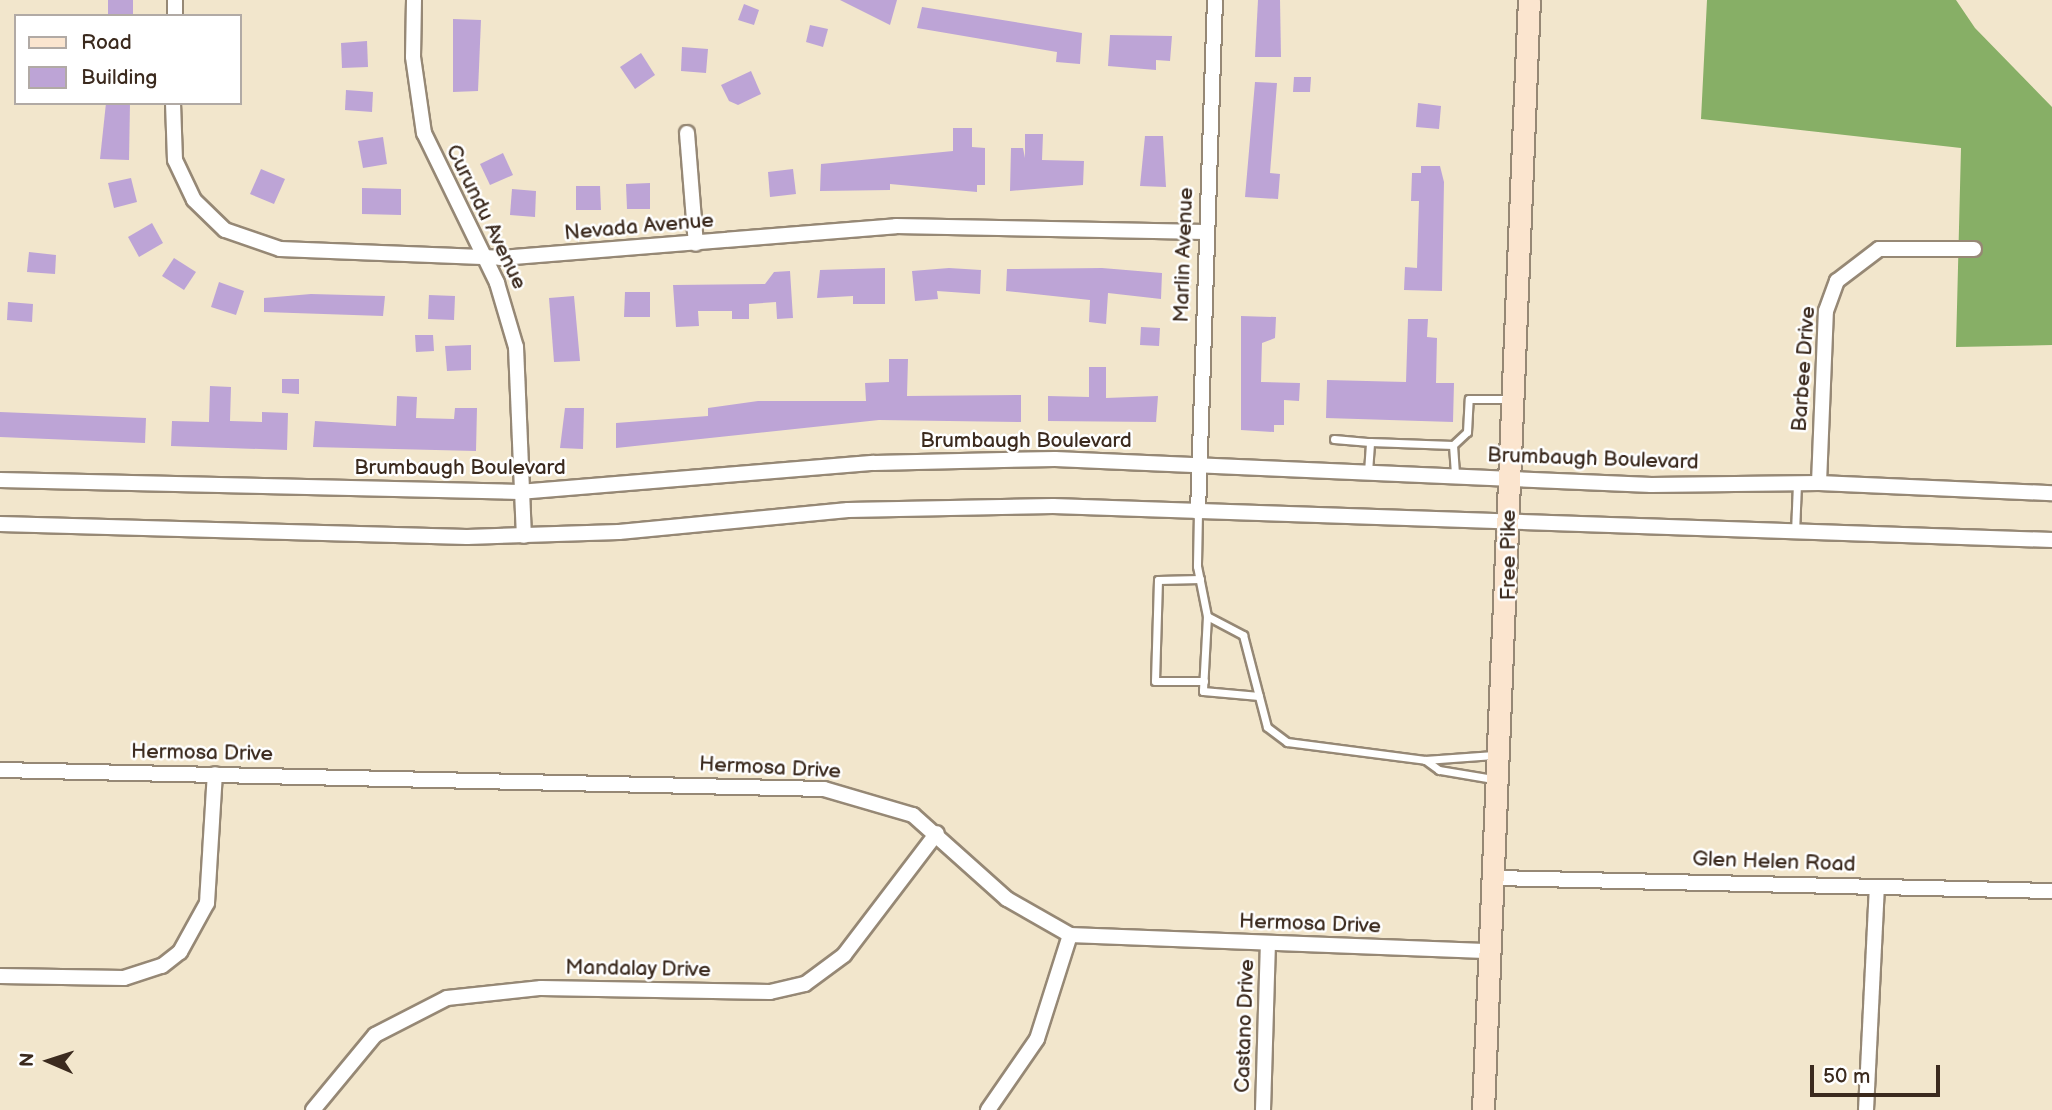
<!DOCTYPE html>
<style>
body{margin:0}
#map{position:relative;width:2052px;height:1110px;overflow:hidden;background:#f2e6cc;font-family:"Balsamiq Sans",sans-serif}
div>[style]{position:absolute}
.forest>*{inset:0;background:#87af66}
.building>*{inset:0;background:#bda4d6}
.roads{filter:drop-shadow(2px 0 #968875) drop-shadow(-2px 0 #968875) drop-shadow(0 2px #968875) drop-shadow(0 -2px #968875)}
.lane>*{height:7px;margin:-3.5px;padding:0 3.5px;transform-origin:3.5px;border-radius:3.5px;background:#fff}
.street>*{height:14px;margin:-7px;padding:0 7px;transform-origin:7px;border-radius:7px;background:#fff}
.secondary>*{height:21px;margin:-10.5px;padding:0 10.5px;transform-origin:10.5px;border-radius:10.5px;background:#fbe5cf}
span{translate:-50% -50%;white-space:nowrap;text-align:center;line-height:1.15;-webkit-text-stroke:5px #fff;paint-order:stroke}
.street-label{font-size:21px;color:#3b2a1e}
.legend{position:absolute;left:14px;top:14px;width:228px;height:91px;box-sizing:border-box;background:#fff;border:2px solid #b1aaa5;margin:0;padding:9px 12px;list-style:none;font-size:21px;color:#3b2a1e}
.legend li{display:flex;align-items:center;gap:14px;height:35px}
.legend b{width:35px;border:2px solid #b1aaa5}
.north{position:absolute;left:14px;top:1026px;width:70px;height:70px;-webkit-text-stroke:5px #fff;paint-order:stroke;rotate:273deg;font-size:19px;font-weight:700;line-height:28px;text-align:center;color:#3b2a1e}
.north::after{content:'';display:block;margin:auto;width:24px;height:32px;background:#3b2a1e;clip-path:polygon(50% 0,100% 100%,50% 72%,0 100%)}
.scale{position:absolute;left:1810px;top:1065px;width:130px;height:32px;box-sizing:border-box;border:4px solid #3b2a1e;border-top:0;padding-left:9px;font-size:21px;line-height:24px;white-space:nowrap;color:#3b2a1e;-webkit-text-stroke:5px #fff;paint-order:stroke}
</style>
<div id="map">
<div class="forest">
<div style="clip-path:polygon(1707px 0,1956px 0,1975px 28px,2052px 107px,2052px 345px,1956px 347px,1961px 148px,1701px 119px)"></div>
</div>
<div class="building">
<div style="clip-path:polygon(108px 0,133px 0,133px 16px,108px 16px)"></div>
<div style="clip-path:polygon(840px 0,897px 0,890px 25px)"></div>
<div style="clip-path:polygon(1258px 0,1280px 0,1281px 57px,1255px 57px)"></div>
<div style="clip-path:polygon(744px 4px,759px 10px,754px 25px,738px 20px)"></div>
<div style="clip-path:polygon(922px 7px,1082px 33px,1080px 64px,1056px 62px,1057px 52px,917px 28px)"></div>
<div style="clip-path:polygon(453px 19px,481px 20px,478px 91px,453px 92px)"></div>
<div style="clip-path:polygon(810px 25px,828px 29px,823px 47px,806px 42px)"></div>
<div style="clip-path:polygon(1110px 35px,1172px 36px,1170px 61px,1156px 60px,1156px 70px,1108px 66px)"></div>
<div style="clip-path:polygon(367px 41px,368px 67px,342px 68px,341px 43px)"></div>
<div style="clip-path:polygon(682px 47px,708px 49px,706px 73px,681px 71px)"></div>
<div style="clip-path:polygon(641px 53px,655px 75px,635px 89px,620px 67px)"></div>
<div style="clip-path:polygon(751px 71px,761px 94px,738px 105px,729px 101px,721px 85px)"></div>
<div style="clip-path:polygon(1294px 77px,1311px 77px,1310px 92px,1293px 92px)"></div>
<div style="clip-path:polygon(1255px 82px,1277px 83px,1270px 173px,1280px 174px,1278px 199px,1245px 197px)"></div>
<div style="clip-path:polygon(346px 90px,373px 92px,372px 112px,345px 110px)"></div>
<div style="clip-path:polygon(106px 103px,130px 103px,129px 160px,100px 159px)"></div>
<div style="clip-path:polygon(1418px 103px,1441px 106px,1439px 129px,1416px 127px)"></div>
<div style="clip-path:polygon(953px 128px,972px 128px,972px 147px,985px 148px,985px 185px,977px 185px,977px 192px,890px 184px,890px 190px,820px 191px,821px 164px,953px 151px)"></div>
<div style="clip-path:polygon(1025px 134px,1043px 134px,1042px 160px,1084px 161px,1083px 185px,1010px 191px,1011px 148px,1023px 148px,1025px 158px)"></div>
<div style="clip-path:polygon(1145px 136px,1163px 136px,1166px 187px,1140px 186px)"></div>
<div style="clip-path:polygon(383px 137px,387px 164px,363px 168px,358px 141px)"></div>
<div style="clip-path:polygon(503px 153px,513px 175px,490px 185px,480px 164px)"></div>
<div style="clip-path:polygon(1421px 166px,1440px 166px,1444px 182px,1442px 291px,1404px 290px,1405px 267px,1417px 268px,1419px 201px,1411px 201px,1412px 173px,1421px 173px)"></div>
<div style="clip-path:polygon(261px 169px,285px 179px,274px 204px,250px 194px)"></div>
<div style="clip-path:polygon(793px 169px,796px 194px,770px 197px,768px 172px)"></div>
<div style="clip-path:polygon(131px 178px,137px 202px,114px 208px,108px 183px)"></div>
<div style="clip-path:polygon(650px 183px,650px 209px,627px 209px,626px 184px)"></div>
<div style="clip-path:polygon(576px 186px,600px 186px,601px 210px,576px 210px)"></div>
<div style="clip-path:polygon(362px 188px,401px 189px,401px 215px,362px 214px)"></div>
<div style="clip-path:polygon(512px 189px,536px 191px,535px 217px,510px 215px)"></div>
<div style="clip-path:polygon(152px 223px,163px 243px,139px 257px,128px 237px)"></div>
<div style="clip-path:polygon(29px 252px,56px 255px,55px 274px,27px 272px)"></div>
<div style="clip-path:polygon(174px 258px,196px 272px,184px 290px,162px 276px)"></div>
<div style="clip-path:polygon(885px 268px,885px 304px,853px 304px,853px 296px,817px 298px,820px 270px)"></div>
<div style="clip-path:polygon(949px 268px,981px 270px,980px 294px,937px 291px,938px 299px,915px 301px,912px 271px)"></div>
<div style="clip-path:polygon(1102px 268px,1162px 273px,1161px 299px,1108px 293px,1106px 324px,1089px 322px,1090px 300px,1006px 291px,1007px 269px)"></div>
<div style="clip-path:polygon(790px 271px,793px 318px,777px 319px,776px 302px,749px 304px,749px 319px,732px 319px,732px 311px,698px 311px,699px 326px,676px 327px,673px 285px,765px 284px,774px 272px)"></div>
<div style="clip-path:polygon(219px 282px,244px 291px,236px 315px,211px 307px)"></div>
<div style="clip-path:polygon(625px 292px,650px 292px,650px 317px,624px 317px)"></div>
<div style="clip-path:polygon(311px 294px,385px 296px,383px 316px,264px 312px,264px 298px)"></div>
<div style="clip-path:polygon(429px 295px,455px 296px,454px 320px,428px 319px)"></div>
<div style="clip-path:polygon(574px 296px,580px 361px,554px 362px,549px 298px)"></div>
<div style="clip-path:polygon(8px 302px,33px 304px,32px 322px,7px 320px)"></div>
<div style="clip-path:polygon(1241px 316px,1276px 317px,1275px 338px,1262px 343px,1261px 382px,1300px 383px,1299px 401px,1284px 400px,1284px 425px,1274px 425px,1274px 432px,1241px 430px)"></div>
<div style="clip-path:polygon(1408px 319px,1428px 319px,1427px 337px,1437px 338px,1436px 383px,1454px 383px,1453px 422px,1326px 418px,1327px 380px,1406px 382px)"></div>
<div style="clip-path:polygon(1141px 327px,1160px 328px,1159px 346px,1140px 345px)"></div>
<div style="clip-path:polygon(415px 335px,433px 335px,434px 351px,416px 352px)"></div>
<div style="clip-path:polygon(471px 345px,471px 370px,447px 371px,445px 346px)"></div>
<div style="clip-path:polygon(889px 359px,908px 359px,907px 396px,1021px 395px,1021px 422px,879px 420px,616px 448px,616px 423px,708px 416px,708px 408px,758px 401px,866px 401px,865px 383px,889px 382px)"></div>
<div style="clip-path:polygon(1089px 367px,1106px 367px,1106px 398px,1158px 396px,1156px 422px,1048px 421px,1048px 396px,1089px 397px)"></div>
<div style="clip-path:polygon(282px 379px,299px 379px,299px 394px,282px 393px)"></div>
<div style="clip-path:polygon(210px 386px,231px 387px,230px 421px,262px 422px,262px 412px,288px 413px,287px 450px,171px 446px,172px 421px,209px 422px)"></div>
<div style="clip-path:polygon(397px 396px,417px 397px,416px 418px,454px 419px,455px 408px,477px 408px,476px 451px,313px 447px,315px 421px,396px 426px)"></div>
<div style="clip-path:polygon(565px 408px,584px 408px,583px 449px,560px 448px)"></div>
<div style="clip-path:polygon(0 412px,146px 418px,145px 443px,0 437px)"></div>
</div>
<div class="roads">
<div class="lane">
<div style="left:1334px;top:439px;width:36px;rotate:5deg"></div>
<div style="left:1453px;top:445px;width:19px;rotate:-43deg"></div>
<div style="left:1467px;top:432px;width:33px;rotate:-87deg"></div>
<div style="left:1469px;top:399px;width:41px"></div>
<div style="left:1368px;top:472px;width:30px;rotate:-86deg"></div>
<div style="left:1370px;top:442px;width:83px;rotate:2.1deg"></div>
<div style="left:1453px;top:445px;width:30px;rotate:86deg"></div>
<div style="left:1198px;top:512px;width:54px;rotate:91.1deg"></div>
<div style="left:1197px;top:566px;width:51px;rotate:78.7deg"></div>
<div style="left:1207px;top:616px;width:41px;rotate:27.8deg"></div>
<div style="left:1243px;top:635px;width:95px;rotate:75.4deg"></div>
<div style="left:1267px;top:727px;width:25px;rotate:37deg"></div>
<div style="left:1287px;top:742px;width:139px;rotate:7.4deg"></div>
<div style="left:1795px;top:533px;width:50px;rotate:-87.7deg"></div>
<div style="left:1200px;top:579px;width:42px;rotate:178.6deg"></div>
<div style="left:1158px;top:580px;width:101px;rotate:91.7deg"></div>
<div style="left:1155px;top:681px;width:49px"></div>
<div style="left:1207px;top:616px;width:75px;rotate:93.1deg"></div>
<div style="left:1203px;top:691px;width:56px;rotate:5.1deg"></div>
<div style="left:1493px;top:779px;width:55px;rotate:-170.5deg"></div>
<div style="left:1439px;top:770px;width:17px;rotate:-144deg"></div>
<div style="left:1425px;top:760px;width:69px;rotate:-4.1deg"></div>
</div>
<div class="street">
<div style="left:414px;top:0;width:57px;rotate:91deg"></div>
<div style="left:413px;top:57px;width:77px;rotate:81.8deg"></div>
<div style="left:424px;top:133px;width:167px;rotate:64deg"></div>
<div style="left:497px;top:283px;width:67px;rotate:73.5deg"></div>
<div style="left:516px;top:347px;width:189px;rotate:87.6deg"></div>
<div style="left:175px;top:16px;width:16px;rotate:-90deg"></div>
<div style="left:173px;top:103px;width:57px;rotate:88deg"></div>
<div style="left:175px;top:160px;width:44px;rotate:64.6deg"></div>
<div style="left:194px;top:200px;width:43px;rotate:44.1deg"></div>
<div style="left:225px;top:230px;width:58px;rotate:19.1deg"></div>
<div style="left:280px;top:249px;width:221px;rotate:2.3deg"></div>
<div style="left:501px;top:258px;width:396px;rotate:-4.6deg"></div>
<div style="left:896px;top:226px;width:309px;rotate:1.1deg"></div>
<div style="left:687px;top:133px;width:111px;rotate:85.4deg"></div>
<div style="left:0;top:480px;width:519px;rotate:1.32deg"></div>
<div style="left:519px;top:492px;width:356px;rotate:-4.7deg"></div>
<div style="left:874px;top:463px;width:181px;rotate:-1.3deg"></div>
<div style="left:1055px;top:459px;width:597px;rotate:2.5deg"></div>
<div style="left:1651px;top:485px;width:168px;rotate:-0.7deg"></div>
<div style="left:1819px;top:483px;width:233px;rotate:2.5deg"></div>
<div style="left:1819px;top:483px;width:172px;rotate:-87.7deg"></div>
<div style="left:1826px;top:311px;width:32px;rotate:-70deg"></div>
<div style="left:1837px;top:281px;width:53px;rotate:-37.3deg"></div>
<div style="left:1879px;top:249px;width:95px"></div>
<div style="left:1198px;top:512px;width:512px;rotate:-88.1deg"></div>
<div style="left:0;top:524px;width:467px;rotate:1.6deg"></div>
<div style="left:467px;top:537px;width:152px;rotate:-1.9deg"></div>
<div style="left:619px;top:532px;width:230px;rotate:-5.5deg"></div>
<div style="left:848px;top:510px;width:205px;rotate:-1.1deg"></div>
<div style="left:1053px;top:506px;width:1000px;rotate:1.95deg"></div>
<div style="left:0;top:770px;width:824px;rotate:1.32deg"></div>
<div style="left:824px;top:789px;width:93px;rotate:16.3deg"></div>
<div style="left:913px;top:815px;width:126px;rotate:41.8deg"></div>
<div style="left:1007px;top:899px;width:73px;rotate:29.7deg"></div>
<div style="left:1070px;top:935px;width:421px;rotate:2.2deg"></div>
<div style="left:1495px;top:878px;width:557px;rotate:1.34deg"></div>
<div style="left:0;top:976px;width:124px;rotate:0.9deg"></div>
<div style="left:124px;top:978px;width:40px;rotate:-18deg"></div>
<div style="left:162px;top:966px;width:23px;rotate:-38deg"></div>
<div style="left:180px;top:952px;width:56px;rotate:-61.1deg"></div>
<div style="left:207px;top:903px;width:129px;rotate:-86.5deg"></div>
<div style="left:313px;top:1110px;width:97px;rotate:-50.4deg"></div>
<div style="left:375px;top:1035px;width:81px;rotate:-27.2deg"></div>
<div style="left:447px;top:998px;width:95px;rotate:-6.1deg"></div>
<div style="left:541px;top:988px;width:229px;rotate:1deg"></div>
<div style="left:770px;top:992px;width:36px;rotate:-13deg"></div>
<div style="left:805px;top:984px;width:49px;rotate:-36.6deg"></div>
<div style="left:844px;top:955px;width:153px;rotate:-52.7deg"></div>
<div style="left:988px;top:1110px;width:86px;rotate:-55.4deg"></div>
<div style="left:1037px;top:1039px;width:109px;rotate:-72.4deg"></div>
<div style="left:1263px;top:1110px;width:166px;rotate:-88.3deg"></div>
<div style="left:1866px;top:1110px;width:223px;rotate:-87.2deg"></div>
</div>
<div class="secondary">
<div style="left:1483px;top:1110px;width:1111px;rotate:-87.63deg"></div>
</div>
</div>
<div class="street-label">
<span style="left:486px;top:217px;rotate:64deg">Curundu Avenue</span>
<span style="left:639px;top:227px;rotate:-5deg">Nevada Avenue</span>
<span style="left:1184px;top:255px;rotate:-88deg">Marlin Avenue</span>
<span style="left:1804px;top:369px;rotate:-86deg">Barbee Drive</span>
<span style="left:1026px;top:441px">Brumbaugh Boulevard</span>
<span style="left:1593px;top:459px;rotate:2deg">Brumbaugh Boulevard</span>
<span style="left:460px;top:468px">Brumbaugh Boulevard</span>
<span style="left:1509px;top:555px;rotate:-90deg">Free Pike</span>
<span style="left:202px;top:753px;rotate:1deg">Hermosa Drive</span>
<span style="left:770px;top:768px;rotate:3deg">Hermosa Drive</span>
<span style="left:1774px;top:862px;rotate:2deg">Glen Helen Road</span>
<span style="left:1310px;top:924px;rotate:2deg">Hermosa Drive</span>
<span style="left:638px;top:969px;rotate:1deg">Mandalay Drive</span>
<span style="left:1245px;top:1026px;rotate:-88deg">Castano Drive</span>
</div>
<ul class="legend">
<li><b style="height:9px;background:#fbe5cf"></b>Road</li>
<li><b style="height:19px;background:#bda4d6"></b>Building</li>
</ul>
<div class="north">N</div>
<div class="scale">50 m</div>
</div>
